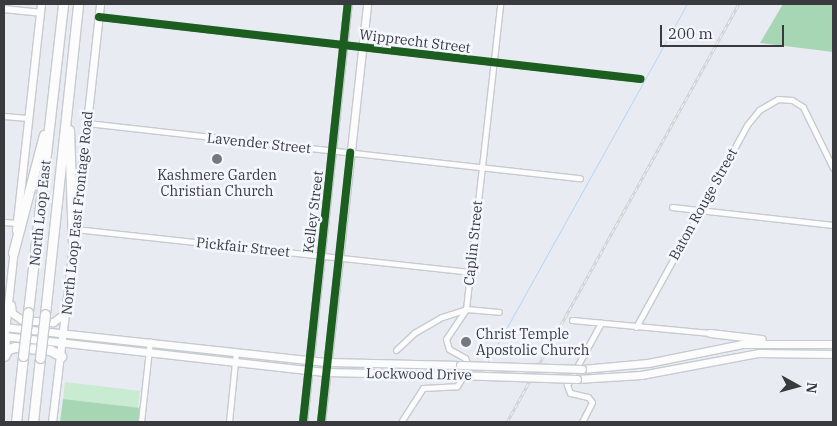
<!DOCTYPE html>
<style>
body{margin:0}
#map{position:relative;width:837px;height:426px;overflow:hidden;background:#e8ecf2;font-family:"IBM Plex Serif",serif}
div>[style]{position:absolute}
.green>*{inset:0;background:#c8ebd2}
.forest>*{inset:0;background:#a7d6b5}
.stream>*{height:1px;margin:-0.5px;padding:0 0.5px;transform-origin:0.5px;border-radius:0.5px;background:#b6d7f5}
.roads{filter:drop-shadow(1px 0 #c7cacf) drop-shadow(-1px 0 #c7cacf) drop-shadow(0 1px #c7cacf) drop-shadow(0 -1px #c7cacf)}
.minor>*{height:5px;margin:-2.5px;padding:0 2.5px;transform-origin:2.5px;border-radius:2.5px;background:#fcfcfd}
.tertiary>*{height:6px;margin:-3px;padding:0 3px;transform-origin:3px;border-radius:3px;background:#fcfcfd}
.secondary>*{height:7px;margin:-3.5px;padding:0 3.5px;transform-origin:3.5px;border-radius:3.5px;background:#fcfcfd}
.motorway>*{height:9px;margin:-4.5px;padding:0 4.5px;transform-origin:4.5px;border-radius:4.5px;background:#fcfcfd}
.rail>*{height:3px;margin-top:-1.5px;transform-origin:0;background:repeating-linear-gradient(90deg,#f4f8fe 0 4px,#d0d2d3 0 8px);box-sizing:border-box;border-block:1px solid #d0d2d3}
.bridges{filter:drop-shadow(1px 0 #c7cacf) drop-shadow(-1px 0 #c7cacf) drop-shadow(0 1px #c7cacf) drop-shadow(0 -1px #c7cacf)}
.secondary-bridge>*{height:7px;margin:-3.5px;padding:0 3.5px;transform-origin:3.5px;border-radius:3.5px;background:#fcfcfd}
.motorway-bridge>*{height:9px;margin:-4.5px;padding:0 4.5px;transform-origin:4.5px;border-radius:4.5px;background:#fcfcfd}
.cycleway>*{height:8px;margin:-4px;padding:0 4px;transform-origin:4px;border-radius:4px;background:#1b5e20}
.dots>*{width:14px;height:14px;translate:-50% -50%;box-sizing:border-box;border:2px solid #f4f8fe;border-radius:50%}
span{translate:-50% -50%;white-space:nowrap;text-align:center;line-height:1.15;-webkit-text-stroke:5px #f4f8fe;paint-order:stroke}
.street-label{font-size:14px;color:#383a3e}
.poi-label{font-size:14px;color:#383a3e}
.left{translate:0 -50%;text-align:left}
.frame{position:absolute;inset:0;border:5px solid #383a3e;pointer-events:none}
.north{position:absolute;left:772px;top:361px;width:50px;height:50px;-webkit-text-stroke:4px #f4f8fe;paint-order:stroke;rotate:97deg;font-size:14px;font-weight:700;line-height:20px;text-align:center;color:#383a3e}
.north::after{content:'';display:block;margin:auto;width:18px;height:22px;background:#383a3e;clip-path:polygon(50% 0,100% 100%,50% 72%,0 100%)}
.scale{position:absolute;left:660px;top:25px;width:124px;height:22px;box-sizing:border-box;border:2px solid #383a3e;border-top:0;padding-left:6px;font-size:15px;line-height:18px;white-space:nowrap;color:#383a3e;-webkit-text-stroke:4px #f4f8fe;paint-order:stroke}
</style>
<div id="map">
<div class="green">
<div style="clip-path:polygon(65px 382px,140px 391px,138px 408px,63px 399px)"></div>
</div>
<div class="forest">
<div style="clip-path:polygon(783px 4px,833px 4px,833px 52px,760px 43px)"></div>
<div style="clip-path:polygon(63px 399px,141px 408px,139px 422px,60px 422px)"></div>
</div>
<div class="stream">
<div style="left:487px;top:363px;width:411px;rotate:-60.9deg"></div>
</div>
<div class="roads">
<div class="minor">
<div style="left:99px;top:17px;width:545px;rotate:6.54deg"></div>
<div style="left:4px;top:116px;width:24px;rotate:5deg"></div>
<div style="left:87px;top:123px;width:496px;rotate:6.4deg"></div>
<div style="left:672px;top:207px;width:162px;rotate:6.4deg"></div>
<div style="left:4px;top:222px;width:12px;rotate:5deg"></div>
<div style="left:75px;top:229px;width:397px;rotate:6.2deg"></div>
<div style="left:572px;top:320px;width:139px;rotate:5.4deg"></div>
<div style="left:636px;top:327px;width:230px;rotate:-61.2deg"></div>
<div style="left:747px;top:125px;width:19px;rotate:-51deg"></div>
<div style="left:759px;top:110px;width:22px;rotate:-30deg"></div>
<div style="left:778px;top:99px;width:14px;rotate:4deg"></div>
<div style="left:792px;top:100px;width:13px;rotate:32deg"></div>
<div style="left:803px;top:107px;width:68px;rotate:63.8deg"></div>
<div style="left:396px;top:350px;width:25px;rotate:-43deg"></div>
<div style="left:414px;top:333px;width:32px;rotate:-30deg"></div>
<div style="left:442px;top:317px;width:25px;rotate:-18deg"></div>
<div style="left:466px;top:309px;width:33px;rotate:5deg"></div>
<div style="left:141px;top:422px;width:81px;rotate:-83.7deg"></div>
<div style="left:229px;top:422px;width:70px;rotate:-84.3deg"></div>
<div style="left:401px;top:422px;width:40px;rotate:-57.1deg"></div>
<div style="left:423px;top:388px;width:34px;rotate:-3deg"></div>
<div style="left:457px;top:386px;width:22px;rotate:-58deg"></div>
<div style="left:469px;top:367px;width:10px;rotate:-114deg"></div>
<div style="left:465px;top:358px;width:18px;rotate:-151deg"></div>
<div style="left:449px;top:349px;width:10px;rotate:-107deg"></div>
<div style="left:446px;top:339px;width:36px;rotate:-56deg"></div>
<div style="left:466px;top:309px;width:307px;rotate:-83.6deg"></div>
<div style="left:582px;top:422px;width:22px;rotate:-63deg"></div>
<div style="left:592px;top:402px;width:6px;rotate:-129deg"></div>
<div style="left:588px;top:397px;width:18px;rotate:-167deg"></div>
<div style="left:570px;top:393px;width:9px;rotate:-111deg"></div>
<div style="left:567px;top:385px;width:71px;rotate:-61.3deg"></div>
</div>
<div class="tertiary">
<div style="left:4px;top:9px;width:36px;rotate:6deg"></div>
</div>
<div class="secondary">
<div style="left:76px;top:222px;width:219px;rotate:-83.7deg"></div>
<div style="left:16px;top:230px;width:227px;rotate:-83.7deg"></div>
<div style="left:11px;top:305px;width:8px;rotate:83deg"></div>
<div style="left:12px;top:313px;width:12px;rotate:35deg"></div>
<div style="left:22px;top:320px;width:31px;rotate:4deg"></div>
<div style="left:53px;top:322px;width:14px;rotate:-36deg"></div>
<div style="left:4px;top:327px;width:326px;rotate:6.2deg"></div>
<div style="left:328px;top:362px;width:132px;rotate:1.3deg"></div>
<div style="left:5px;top:331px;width:83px;rotate:-83.8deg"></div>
<div style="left:710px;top:333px;width:52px;rotate:6.6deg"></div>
<div style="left:4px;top:336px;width:325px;rotate:6.4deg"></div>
<div style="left:327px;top:372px;width:128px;rotate:1.3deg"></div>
<div style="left:582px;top:369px;width:66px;rotate:-5.2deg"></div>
<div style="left:648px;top:363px;width:96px;rotate:-11.4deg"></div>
<div style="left:742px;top:344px;width:91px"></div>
<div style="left:577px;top:379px;width:64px;rotate:-3.6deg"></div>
<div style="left:641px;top:375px;width:120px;rotate:-10.6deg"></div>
<div style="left:759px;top:353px;width:74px;rotate:0.8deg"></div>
<div style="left:52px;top:422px;width:185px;rotate:-83.2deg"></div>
<div style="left:303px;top:422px;width:420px;rotate:-83.9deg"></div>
<div style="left:321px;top:422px;width:421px;rotate:-83.7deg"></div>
</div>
<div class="motorway">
<div style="left:69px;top:130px;width:112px;rotate:88deg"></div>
<div style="left:13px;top:253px;width:122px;rotate:-75.3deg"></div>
<div style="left:28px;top:312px;width:310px;rotate:-83.5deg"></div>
<div style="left:45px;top:314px;width:312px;rotate:-83.9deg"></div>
<div style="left:4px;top:352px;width:15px;rotate:-86deg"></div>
<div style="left:4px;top:356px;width:8px;rotate:-60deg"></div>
<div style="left:8px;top:349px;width:7px;rotate:-16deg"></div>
<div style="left:15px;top:347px;width:35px;rotate:5deg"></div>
<div style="left:50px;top:350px;width:13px;rotate:29deg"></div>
<div style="left:16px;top:422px;width:66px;rotate:-83.9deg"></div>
<div style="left:33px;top:422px;width:64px;rotate:-83.8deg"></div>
</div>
</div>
<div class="rail">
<div style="left:507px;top:422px;width:478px;rotate:-61deg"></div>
</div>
<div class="bridges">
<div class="secondary-bridge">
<div style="left:460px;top:365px;width:122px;rotate:1.9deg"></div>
<div style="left:455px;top:375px;width:122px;rotate:1.9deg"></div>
</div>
<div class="motorway-bridge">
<div style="left:23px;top:356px;width:44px;rotate:-83.5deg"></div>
<div style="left:40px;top:358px;width:44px;rotate:-83.5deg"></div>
</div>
</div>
<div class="cycleway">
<div style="left:99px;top:17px;width:545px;rotate:6.54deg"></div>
<div style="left:303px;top:422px;width:420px;rotate:-83.9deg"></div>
<div style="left:321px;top:422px;width:271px;rotate:-83.8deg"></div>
</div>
<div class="dots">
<div style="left:217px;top:159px;background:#76787d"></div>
<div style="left:466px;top:342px;background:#76787d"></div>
</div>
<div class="street-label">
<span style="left:415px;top:41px;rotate:7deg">Wipprecht Street</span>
<span style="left:259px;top:143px;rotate:6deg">Lavender Street</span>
<span style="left:703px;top:204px;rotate:-61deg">Baton Rouge Street</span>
<span style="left:313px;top:212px;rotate:-83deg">Kelley Street</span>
<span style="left:40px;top:213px;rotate:-84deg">North Loop East</span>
<span style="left:77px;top:213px;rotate:-84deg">North Loop East Frontage Road</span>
<span style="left:473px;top:243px;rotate:-84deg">Caplin Street</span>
<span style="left:243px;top:247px;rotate:6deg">Pickfair Street</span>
<span style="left:419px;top:374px;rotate:1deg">Lockwood Drive</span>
</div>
<div class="poi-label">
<span style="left:217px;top:183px">Kashmere Garden<br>Christian Church</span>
<span class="left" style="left:476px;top:342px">Christ Temple<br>Apostolic Church</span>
</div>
<div class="frame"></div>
<div class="north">N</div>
<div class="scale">200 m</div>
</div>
